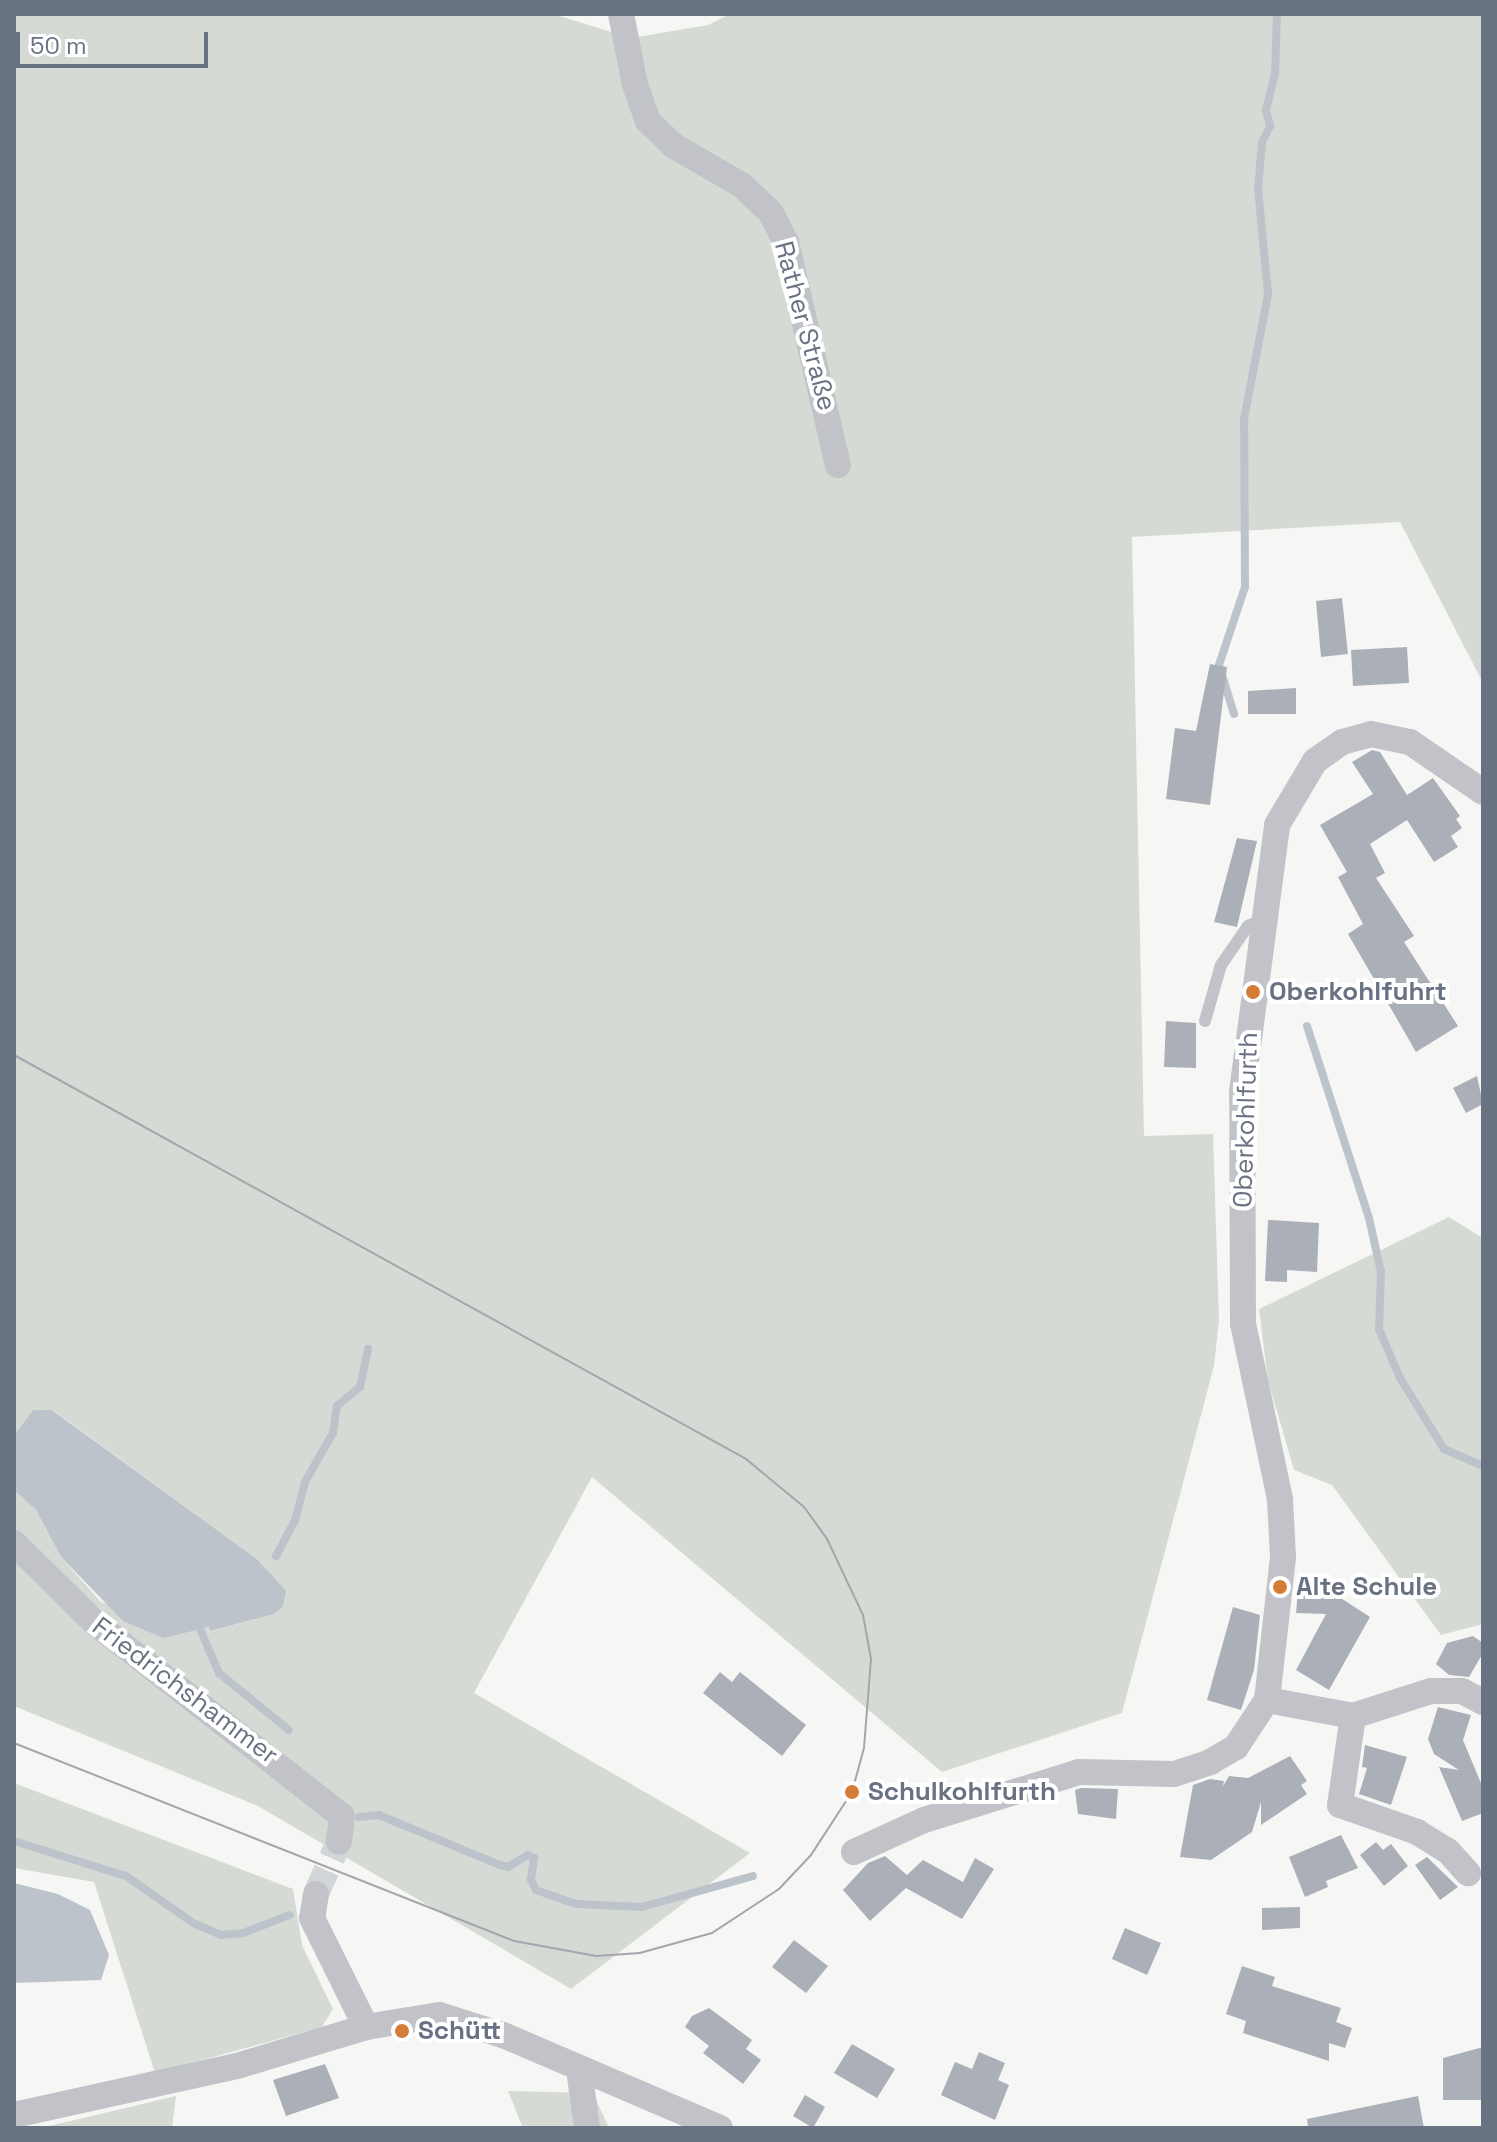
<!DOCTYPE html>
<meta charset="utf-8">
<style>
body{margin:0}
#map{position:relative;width:1497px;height:2142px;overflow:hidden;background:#f6f7f4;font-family:"Space Grotesk",sans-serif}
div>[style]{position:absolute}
.green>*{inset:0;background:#d5dbd4}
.water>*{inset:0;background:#bdc3ca}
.stream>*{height:8px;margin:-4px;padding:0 4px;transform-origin:4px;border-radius:4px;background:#bdc3ca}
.building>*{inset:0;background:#abafb7}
.minor-tunnel>*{height:26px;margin-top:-13px;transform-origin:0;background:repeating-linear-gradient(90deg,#d3d6d8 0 26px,transparent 0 39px)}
.service>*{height:12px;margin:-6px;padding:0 6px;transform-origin:6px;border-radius:6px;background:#c1c3c8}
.minor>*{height:26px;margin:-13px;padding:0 13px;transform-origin:13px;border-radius:13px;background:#c1c3c8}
.tram>*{height:2px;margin:-1px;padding:0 1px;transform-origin:1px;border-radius:1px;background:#a3a6ad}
.dots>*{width:22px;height:22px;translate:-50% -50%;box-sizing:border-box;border:4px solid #fff;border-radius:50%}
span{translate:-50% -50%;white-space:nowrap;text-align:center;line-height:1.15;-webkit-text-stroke:8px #fff;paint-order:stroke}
.street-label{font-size:26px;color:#697283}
.poi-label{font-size:26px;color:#697283;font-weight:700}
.left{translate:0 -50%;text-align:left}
.frame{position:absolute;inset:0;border:16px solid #697283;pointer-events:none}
.scale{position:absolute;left:16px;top:32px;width:192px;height:36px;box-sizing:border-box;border:4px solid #697283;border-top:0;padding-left:10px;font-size:24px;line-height:28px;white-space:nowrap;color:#697283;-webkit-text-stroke:6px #fff;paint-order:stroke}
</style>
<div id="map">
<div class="green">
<div style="clip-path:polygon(14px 14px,553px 14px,631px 38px,708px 25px,730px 14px,1483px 14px,1483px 683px,1400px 522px,1132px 537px,1144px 1136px,1213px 1134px,1219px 1320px,1214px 1366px,1122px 1713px,942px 1772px,592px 1477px,474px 1693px,750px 1853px,571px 1989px,258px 1806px,14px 1706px,14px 1490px,36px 1510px,61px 1557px,101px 1602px,197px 1630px,210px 1627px,212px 1631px,274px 1614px,266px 1568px,257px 1559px,53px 1410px,33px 1410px,14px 1435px)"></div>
<div style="clip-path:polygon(1449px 1217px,1483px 1238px,1483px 1624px,1441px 1635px,1332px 1485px,1294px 1470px,1268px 1381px,1259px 1309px)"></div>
<div style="clip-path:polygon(14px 1783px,293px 1889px,302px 1945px,333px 2009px,322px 2027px,155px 2073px,94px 1882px,14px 1868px)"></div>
<div style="clip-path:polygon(508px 2091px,593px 2093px,609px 2128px,523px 2128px)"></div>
<div style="clip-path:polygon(176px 2096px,172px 2128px,41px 2128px)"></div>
</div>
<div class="water">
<div style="clip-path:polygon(33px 1410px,52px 1410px,257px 1559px,286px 1591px,283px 1606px,274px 1614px,211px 1631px,209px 1627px,163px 1638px,123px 1621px,61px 1557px,36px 1510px,14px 1490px,14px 1435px)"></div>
<div style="clip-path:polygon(14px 1883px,58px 1894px,90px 1910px,109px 1955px,101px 1980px,14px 1983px)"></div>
</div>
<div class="stream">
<div style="left:1234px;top:714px;width:51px;rotate:-107deg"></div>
<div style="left:1219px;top:665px;width:82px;rotate:-71.6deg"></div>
<div style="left:1245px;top:587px;width:168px;rotate:-90.3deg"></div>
<div style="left:1244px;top:419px;width:127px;rotate:-79.1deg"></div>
<div style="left:1268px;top:294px;width:105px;rotate:-95.4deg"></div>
<div style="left:1258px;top:189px;width:47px;rotate:-85.1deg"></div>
<div style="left:1262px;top:142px;width:18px;rotate:-63deg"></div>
<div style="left:1270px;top:126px;width:16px;rotate:-104deg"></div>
<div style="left:1266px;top:110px;width:37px;rotate:-76deg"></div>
<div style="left:1275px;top:74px;width:60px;rotate:-88.1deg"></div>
<div style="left:1307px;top:1026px;width:202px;rotate:72.1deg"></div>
<div style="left:1369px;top:1218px;width:55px;rotate:77.5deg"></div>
<div style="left:1381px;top:1272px;width:57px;rotate:92deg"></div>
<div style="left:1379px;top:1329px;width:53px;rotate:66.8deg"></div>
<div style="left:1400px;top:1378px;width:84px;rotate:58.2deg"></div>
<div style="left:1444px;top:1449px;width:43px;rotate:23.6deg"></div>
<div style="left:276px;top:1556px;width:40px;rotate:-62deg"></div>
<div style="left:295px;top:1521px;width:40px;rotate:-75.6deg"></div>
<div style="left:305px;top:1482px;width:56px;rotate:-60.3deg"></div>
<div style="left:333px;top:1433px;width:27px;rotate:-82deg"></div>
<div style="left:337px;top:1406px;width:30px;rotate:-40deg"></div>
<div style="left:360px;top:1387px;width:39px;rotate:-78deg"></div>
<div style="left:197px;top:1622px;width:56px;rotate:66.7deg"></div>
<div style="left:219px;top:1673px;width:90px;rotate:39.2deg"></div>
<div style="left:359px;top:1817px;width:20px;rotate:-6deg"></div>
<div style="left:379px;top:1815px;width:131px;rotate:22.5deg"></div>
<div style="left:500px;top:1865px;width:8px;rotate:14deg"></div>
<div style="left:508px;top:1867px;width:23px;rotate:-31deg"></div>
<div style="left:528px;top:1855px;width:7px;rotate:27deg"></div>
<div style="left:534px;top:1858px;width:22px;rotate:98deg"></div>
<div style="left:531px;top:1880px;width:11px;rotate:63deg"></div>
<div style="left:536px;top:1890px;width:42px;rotate:19.3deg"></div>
<div style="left:576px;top:1904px;width:66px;rotate:2.6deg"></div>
<div style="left:642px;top:1907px;width:115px;rotate:-15.6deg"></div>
<div style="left:14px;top:1841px;width:117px;rotate:17.4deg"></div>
<div style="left:126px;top:1876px;width:82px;rotate:35deg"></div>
<div style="left:193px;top:1923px;width:30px;rotate:23deg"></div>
<div style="left:221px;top:1935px;width:22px;rotate:-5deg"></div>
<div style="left:243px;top:1933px;width:50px;rotate:-21deg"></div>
</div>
<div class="building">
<div style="clip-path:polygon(1342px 598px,1348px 654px,1321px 657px,1316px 601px)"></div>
<div style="clip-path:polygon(1407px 647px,1409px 683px,1353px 686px,1351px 650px)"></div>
<div style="clip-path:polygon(1210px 664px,1227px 667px,1210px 805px,1166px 799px,1175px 728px,1196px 731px)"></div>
<div style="clip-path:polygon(1296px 688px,1296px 714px,1248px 714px,1248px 691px)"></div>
<div style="clip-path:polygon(1372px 750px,1380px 752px,1407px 795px,1433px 778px,1460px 816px,1456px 819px,1462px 828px,1451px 836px,1458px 847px,1434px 862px,1407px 820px,1370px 844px,1385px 873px,1376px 878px,1414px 936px,1404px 942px,1458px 1026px,1416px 1052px,1348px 934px,1363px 924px,1338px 877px,1347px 872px,1320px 825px,1373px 794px,1352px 762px)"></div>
<div style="clip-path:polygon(1237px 838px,1257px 841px,1237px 927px,1214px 922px)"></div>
<div style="clip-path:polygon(1166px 1021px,1196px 1023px,1196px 1068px,1164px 1067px)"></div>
<div style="clip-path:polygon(1477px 1076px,1483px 1104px,1466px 1113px,1453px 1088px)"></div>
<div style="clip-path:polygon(1268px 1220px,1319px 1223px,1317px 1272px,1287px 1270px,1287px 1282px,1265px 1281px)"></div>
<div style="clip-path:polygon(1298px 1590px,1330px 1591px,1370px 1617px,1329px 1690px,1296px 1670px,1326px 1614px,1296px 1613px)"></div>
<div style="clip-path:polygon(1233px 1607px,1260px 1615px,1254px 1670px,1241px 1710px,1207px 1700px)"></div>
<div style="clip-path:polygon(1473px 1636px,1483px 1643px,1483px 1653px,1469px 1677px,1449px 1675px,1436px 1664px,1447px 1643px)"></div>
<div style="clip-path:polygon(720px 1672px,732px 1682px,740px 1672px,806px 1725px,782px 1756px,703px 1693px)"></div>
<div style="clip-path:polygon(1438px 1707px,1471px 1715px,1463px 1740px,1483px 1788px,1483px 1813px,1462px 1821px,1439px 1767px,1459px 1770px,1434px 1754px,1428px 1739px)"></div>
<div style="clip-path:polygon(1365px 1745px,1407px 1757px,1391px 1805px,1359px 1794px,1367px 1768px,1362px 1767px)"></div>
<div style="clip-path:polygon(1290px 1756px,1307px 1781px,1301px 1785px,1307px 1794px,1261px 1825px,1261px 1802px,1252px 1832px,1211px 1860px,1180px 1857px,1193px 1785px,1210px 1779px,1224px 1781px,1223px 1786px,1229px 1776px,1248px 1778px)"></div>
<div style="clip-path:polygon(1081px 1788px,1118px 1789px,1116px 1819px,1078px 1814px,1075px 1790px)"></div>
<div style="clip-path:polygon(1341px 1835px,1358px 1868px,1326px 1881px,1328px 1887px,1305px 1897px,1289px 1857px)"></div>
<div style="clip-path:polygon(1376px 1842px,1383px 1850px,1391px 1844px,1408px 1866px,1384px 1886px,1360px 1855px)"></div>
<div style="clip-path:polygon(885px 1856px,907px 1875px,923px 1860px,963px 1882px,975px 1858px,994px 1869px,962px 1919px,906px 1888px,870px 1921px,843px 1890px,868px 1863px)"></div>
<div style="clip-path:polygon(1427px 1857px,1458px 1887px,1440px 1900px,1415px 1865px)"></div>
<div style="clip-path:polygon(1300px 1907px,1300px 1928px,1262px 1930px,1262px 1908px)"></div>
<div style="clip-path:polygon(1125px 1928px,1161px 1943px,1147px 1975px,1112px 1959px)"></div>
<div style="clip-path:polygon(794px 1940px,828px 1966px,806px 1993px,772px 1967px)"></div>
<div style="clip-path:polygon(1242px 1966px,1275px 1977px,1272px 1986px,1341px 2008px,1336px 2022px,1352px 2028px,1345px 2048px,1329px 2043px,1329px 2061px,1243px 2033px,1246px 2021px,1226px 2014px)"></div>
<div style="clip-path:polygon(709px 2008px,752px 2040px,746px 2049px,761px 2060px,743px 2084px,703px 2053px,709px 2046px,685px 2027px,692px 2016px)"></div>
<div style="clip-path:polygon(852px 2044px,895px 2069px,877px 2098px,834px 2073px)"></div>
<div style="clip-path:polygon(1483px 2047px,1483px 2100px,1443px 2100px,1443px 2058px)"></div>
<div style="clip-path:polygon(979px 2052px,1005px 2063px,998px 2080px,1009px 2085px,995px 2120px,941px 2095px,955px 2062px,972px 2069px)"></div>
<div style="clip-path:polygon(325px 2064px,339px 2098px,286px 2116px,273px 2080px)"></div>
<div style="clip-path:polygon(805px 2095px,825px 2107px,813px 2128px,793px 2116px)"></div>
<div style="clip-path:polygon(1418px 2096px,1424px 2128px,1308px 2128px,1307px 2119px)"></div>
</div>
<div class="minor-tunnel">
<div style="left:316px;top:1894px;width:57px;rotate:-66.1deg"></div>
</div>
<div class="service">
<div style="left:1205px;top:1021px;width:58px;rotate:-74.1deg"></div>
<div style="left:1221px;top:965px;width:47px;rotate:-55.3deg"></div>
<div style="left:1248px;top:926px;width:17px;rotate:-24deg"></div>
</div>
<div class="minor">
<div style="left:621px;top:14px;width:72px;rotate:78.8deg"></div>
<div style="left:635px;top:85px;width:38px;rotate:70deg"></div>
<div style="left:648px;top:121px;width:36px;rotate:44deg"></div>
<div style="left:674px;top:146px;width:80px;rotate:30.1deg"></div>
<div style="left:743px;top:186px;width:39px;rotate:44deg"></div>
<div style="left:771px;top:213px;width:33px;rotate:63deg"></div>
<div style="left:786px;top:242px;width:229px;rotate:76.9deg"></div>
<div style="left:14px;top:1543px;width:114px;rotate:44.6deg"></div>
<div style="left:95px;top:1623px;width:313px;rotate:38deg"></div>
<div style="left:342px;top:1816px;width:26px;rotate:97deg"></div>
<div style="left:1267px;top:1700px;width:87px;rotate:10.5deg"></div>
<div style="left:1353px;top:1716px;width:82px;rotate:-17.8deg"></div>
<div style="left:1431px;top:1691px;width:31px"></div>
<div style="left:1462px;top:1691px;width:24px;rotate:28deg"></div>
<div style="left:1353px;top:1716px;width:90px;rotate:98.3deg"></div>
<div style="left:1340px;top:1805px;width:82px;rotate:19.3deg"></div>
<div style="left:1417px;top:1832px;width:36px;rotate:32deg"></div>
<div style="left:1448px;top:1851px;width:30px;rotate:48deg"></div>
<div style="left:854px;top:1852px;width:77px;rotate:-24.6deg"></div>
<div style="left:924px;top:1820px;width:162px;rotate:-17.2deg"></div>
<div style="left:1079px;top:1772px;width:95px;rotate:1.2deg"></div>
<div style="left:1174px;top:1774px;width:38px;rotate:-18deg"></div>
<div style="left:1210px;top:1762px;width:30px;rotate:-30deg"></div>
<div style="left:1236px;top:1747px;width:56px;rotate:-56.6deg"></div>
<div style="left:1267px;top:1700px;width:144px;rotate:-83.6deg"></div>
<div style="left:1283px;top:1557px;width:58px;rotate:-93deg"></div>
<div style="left:1280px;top:1499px;width:179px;rotate:-101.9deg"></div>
<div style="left:1243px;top:1324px;width:232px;rotate:-90.2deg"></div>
<div style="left:1242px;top:1092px;width:269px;rotate:-82.5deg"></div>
<div style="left:1277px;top:825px;width:74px;rotate:-59.3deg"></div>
<div style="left:1315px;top:761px;width:33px;rotate:-35deg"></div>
<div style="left:1342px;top:742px;width:30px;rotate:-15deg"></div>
<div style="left:1371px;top:734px;width:40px;rotate:12deg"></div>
<div style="left:1410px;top:742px;width:88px;rotate:34.4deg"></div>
<div style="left:316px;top:1894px;width:24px;rotate:99deg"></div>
<div style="left:312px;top:1918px;width:122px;rotate:63.6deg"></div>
<div style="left:579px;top:2069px;width:60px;rotate:82.3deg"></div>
<div style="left:14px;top:2115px;width:228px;rotate:-12.4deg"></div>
<div style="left:237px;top:2066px;width:135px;rotate:-16.8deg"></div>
<div style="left:366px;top:2027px;width:74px;rotate:-9.3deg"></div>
<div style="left:439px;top:2015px;width:67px;rotate:17.4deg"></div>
<div style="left:503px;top:2035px;width:236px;rotate:23.2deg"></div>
</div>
<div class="tram">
<div style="left:14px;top:1055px;width:836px;rotate:28.89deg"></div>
<div style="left:746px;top:1459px;width:75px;rotate:39.6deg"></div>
<div style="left:804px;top:1507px;width:39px;rotate:54deg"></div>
<div style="left:827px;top:1539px;width:84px;rotate:64.7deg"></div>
<div style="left:863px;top:1615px;width:45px;rotate:79.7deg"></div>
<div style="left:871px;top:1659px;width:89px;rotate:94.5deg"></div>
<div style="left:864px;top:1748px;width:46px;rotate:105.3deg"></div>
<div style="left:852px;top:1792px;width:75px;rotate:123.1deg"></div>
<div style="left:811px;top:1855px;width:47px;rotate:133.3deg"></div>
<div style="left:779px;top:1889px;width:80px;rotate:146.7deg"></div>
<div style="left:712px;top:1933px;width:75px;rotate:164.5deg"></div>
<div style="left:640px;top:1953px;width:44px;rotate:176.1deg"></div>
<div style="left:596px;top:1956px;width:83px;rotate:-169.6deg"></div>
<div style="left:514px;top:1941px;width:538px;rotate:-158.4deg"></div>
</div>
<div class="dots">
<div style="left:1253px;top:992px;background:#d37d39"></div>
<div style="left:1280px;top:1587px;background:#d37d39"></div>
<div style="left:852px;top:1792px;background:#d37d39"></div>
<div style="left:402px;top:2031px;background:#d37d39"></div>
</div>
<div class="street-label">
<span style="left:805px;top:326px;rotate:75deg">Rather Straße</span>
<span style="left:1246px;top:1120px;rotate:-88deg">Oberkohlfurth</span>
<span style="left:185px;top:1691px;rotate:37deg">Friedrichshammer</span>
</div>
<div class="poi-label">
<span class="left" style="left:1269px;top:992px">Oberkohlfuhrt</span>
<span class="left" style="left:1296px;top:1587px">Alte Schule</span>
<span class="left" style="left:868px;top:1792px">Schulkohlfurth</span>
<span class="left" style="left:418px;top:2031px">Schütt</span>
</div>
<div class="frame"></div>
<div class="scale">50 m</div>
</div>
